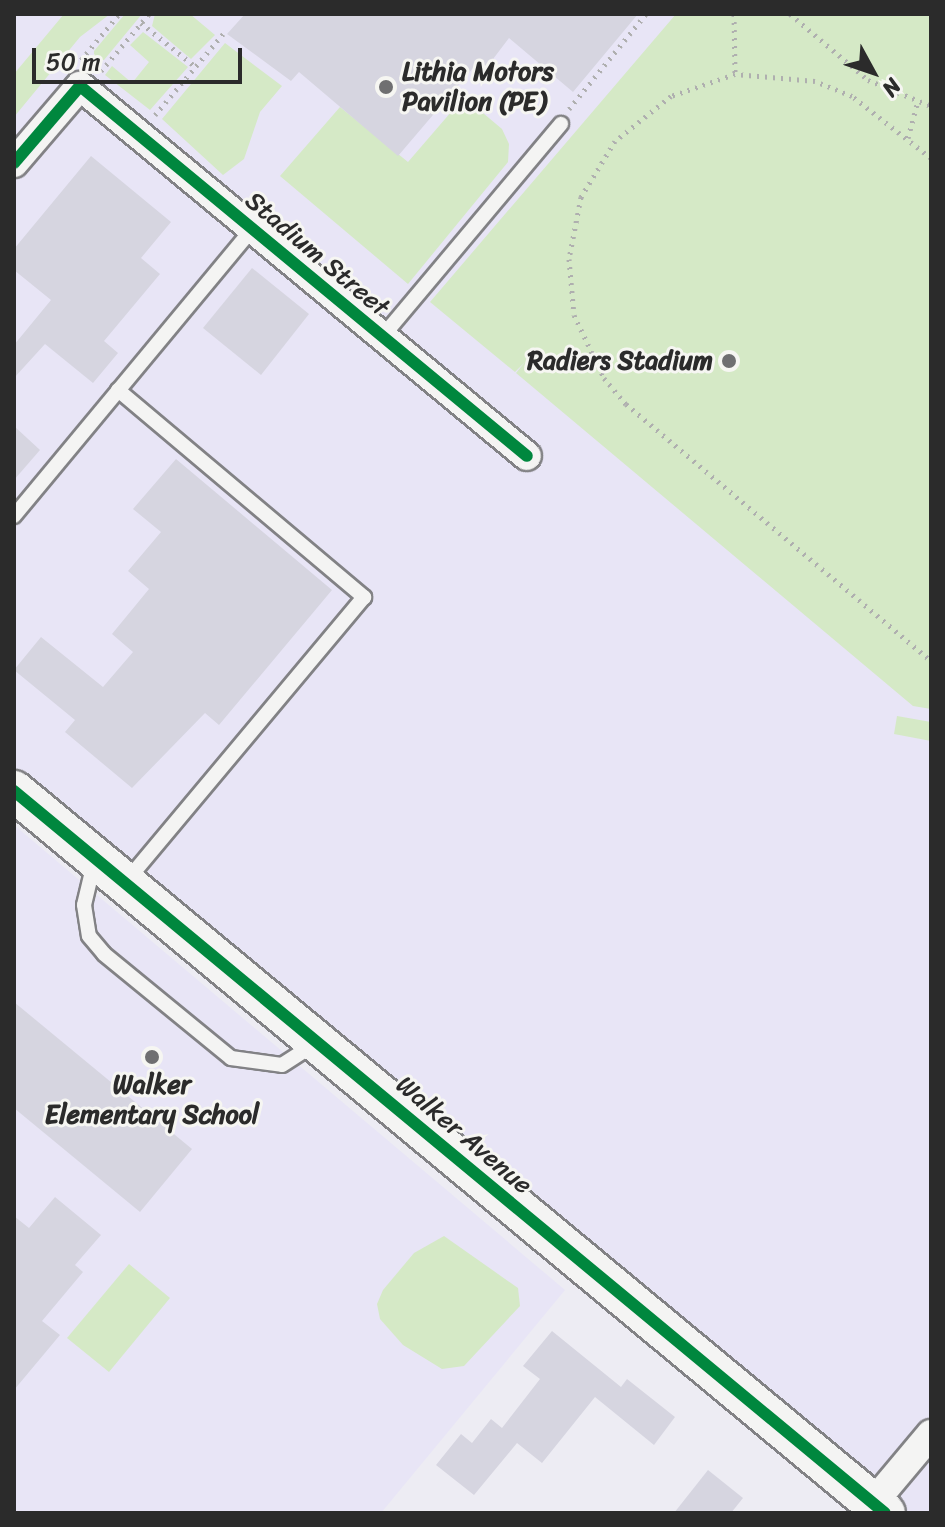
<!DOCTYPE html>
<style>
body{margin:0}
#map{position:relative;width:945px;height:1527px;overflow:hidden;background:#edecf3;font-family:Sriracha,sans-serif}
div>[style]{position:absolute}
.built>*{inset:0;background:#e8e5f6}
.green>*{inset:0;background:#d5e9c6}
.building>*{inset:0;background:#d6d5e0}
.path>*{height:5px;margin-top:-2.5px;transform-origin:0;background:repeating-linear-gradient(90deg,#afafaf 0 2px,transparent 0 8px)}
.roads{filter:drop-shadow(2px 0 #828285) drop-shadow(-2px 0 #828285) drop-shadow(0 2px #828285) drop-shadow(0 -2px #828285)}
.lane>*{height:14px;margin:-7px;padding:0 7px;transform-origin:7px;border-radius:7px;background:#f4f4f3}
.street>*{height:28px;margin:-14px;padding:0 14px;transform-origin:14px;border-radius:14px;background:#f4f4f3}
.secondary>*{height:40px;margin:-20px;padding:0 20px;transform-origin:20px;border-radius:20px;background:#f4f4f3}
.cycleway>*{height:12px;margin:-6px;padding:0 6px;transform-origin:6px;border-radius:6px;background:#00873e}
.dots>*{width:22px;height:22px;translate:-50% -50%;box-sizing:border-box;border:4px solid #f6f6f2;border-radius:50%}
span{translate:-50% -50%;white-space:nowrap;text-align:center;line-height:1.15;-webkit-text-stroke:6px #f6f6f2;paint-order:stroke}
.poi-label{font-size:26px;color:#2b2b2b;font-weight:700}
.left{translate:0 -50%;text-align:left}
.right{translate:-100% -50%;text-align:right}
.street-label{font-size:26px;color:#2b2b2b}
.frame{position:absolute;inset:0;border:16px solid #2b2b2b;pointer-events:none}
.north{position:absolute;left:833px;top:32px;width:80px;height:80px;-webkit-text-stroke:6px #f6f6f2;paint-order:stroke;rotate:130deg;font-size:22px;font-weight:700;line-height:32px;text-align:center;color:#2b2b2b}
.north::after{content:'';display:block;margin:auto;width:28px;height:36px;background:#2b2b2b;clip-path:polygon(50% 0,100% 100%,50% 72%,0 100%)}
.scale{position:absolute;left:32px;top:48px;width:210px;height:36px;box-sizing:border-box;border:4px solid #2b2b2b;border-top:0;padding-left:10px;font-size:24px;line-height:28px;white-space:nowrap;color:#2b2b2b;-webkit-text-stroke:6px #f6f6f2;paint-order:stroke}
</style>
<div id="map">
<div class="built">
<div style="clip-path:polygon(14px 14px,931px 14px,931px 1513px,889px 1513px,14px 784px)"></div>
<div style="clip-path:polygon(14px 825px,565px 1290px,381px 1513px,14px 1513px)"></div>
</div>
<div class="green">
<div style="clip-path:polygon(64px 14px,110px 14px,80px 37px,14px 117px,14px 74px)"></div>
<div style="clip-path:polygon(125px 14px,142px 14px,104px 60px,94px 61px,94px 51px)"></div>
<div style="clip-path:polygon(155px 14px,190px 14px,215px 35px,191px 59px,152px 26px)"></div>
<div style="clip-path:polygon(676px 14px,931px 14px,931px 709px,913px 706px,516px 373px,525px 362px,515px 372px,430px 302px)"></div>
<div style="clip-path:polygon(143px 32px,188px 67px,150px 110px,105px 75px,112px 66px,132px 83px,149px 62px,130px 45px)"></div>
<div style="clip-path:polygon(225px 43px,282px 86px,260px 112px,244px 159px,223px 175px,162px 119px)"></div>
<div style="clip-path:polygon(464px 97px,502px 129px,509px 144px,508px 162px,408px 284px,280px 176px,340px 107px,408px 162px)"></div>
<div style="clip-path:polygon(897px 716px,931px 722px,931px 741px,894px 734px)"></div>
<div style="clip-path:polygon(444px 1236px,518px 1288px,520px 1306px,464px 1366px,442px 1369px,403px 1345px,380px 1319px,377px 1304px,383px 1290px,414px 1253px)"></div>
<div style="clip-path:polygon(129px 1264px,170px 1298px,109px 1372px,67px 1338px)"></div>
</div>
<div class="building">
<div style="clip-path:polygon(245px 14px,638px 14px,573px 92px,509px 38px,487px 67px,479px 61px,398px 156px,299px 72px,291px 81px,227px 34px)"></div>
<div style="clip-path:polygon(91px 156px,171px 222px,141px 258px,160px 274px,104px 341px,118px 353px,93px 383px,45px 344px,14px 378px,14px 345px,51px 300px,14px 270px,14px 249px)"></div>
<div style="clip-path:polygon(252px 268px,309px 314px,261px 375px,203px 328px)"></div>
<div style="clip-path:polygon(14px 426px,40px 450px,14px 480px)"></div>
<div style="clip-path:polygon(176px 459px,332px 590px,219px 725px,205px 713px,132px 788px,65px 732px,75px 720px,14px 670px,41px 637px,103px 687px,133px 652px,112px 634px,149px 589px,128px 571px,161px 532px,133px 509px)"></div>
<div style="clip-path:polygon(14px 1002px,192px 1149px,140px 1212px,14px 1108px)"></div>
<div style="clip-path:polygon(55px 1197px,101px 1235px,75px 1265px,83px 1272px,42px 1321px,60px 1335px,14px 1390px,14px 1216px,29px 1228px)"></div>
<div style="clip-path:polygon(552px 1331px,621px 1387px,627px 1379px,675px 1417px,654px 1445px,595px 1397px,542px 1463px,517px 1443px,474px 1495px,436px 1465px,461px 1434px,472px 1443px,491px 1419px,502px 1428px,540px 1379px,523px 1366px)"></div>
<div style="clip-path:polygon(708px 1470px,743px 1498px,731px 1513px,674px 1513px)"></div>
</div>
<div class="path">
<div style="left:734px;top:14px;width:60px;rotate:89deg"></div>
<div style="left:790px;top:14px;width:102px;rotate:40.2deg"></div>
<div style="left:868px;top:80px;width:68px;rotate:22.4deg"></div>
<div style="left:141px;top:23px;width:70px;rotate:38.7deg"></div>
<div style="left:81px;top:60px;width:60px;rotate:-50.4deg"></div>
<div style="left:101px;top:71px;width:75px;rotate:-49.9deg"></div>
<div style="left:569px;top:109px;width:122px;rotate:-51deg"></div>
<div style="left:155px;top:115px;width:106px;rotate:-50deg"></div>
<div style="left:908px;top:138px;width:35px;rotate:-75deg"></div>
<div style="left:931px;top:158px;width:100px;rotate:-141.9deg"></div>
<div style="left:852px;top:96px;width:40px;rotate:-158deg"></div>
<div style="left:815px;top:81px;width:80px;rotate:-175deg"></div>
<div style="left:735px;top:74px;width:68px;rotate:161deg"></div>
<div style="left:671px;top:96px;width:72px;rotate:141.2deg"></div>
<div style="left:615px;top:141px;width:66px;rotate:121.3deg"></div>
<div style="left:581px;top:197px;width:63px;rotate:101deg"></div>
<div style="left:569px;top:259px;width:56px;rotate:84.9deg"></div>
<div style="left:574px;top:315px;width:70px;rotate:64.5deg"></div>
<div style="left:604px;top:378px;width:34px;rotate:50deg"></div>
<div style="left:626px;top:404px;width:399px;rotate:40.1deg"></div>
</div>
<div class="roads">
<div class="lane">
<div style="left:383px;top:336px;width:277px;rotate:-50deg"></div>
<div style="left:118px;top:390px;width:322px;rotate:40.1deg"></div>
<div style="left:364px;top:597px;width:369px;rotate:129.9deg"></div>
<div style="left:14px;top:516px;width:373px;rotate:-50.3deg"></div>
<div style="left:94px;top:863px;width:43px;rotate:103.4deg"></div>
<div style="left:84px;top:905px;width:31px;rotate:81deg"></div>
<div style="left:89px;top:936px;width:23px;rotate:50deg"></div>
<div style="left:104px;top:954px;width:164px;rotate:39.3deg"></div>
<div style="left:231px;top:1058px;width:51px;rotate:7.8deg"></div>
<div style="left:282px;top:1065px;width:40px;rotate:-32.9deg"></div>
</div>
<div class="street">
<div style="left:14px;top:163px;width:101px;rotate:-49.4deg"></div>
<div style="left:80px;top:86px;width:580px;rotate:39.62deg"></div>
<div style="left:873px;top:1503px;width:90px;rotate:-50deg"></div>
</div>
<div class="secondary">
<div style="left:14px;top:791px;width:1131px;rotate:39.66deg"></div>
</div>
</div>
<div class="cycleway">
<div style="left:14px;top:163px;width:101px;rotate:-49.4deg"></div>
<div style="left:80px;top:86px;width:580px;rotate:39.62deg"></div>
<div style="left:14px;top:791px;width:1131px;rotate:39.66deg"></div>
</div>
<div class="dots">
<div style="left:386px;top:87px;background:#6f6f71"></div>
<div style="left:729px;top:361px;background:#6f6f71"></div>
<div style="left:152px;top:1057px;background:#6f6f71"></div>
</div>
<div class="poi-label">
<span class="left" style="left:402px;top:87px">Lithia Motors<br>Pavilion (PE)</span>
<span class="right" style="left:713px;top:361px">Radiers Stadium</span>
<span style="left:152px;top:1100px">Walker<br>Elementary School</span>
</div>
<div class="street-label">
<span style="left:317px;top:254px;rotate:40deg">Stadium Street</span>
<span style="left:464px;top:1135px;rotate:40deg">Walker Avenue</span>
</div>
<div class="frame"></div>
<div class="north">N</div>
<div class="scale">50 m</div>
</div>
